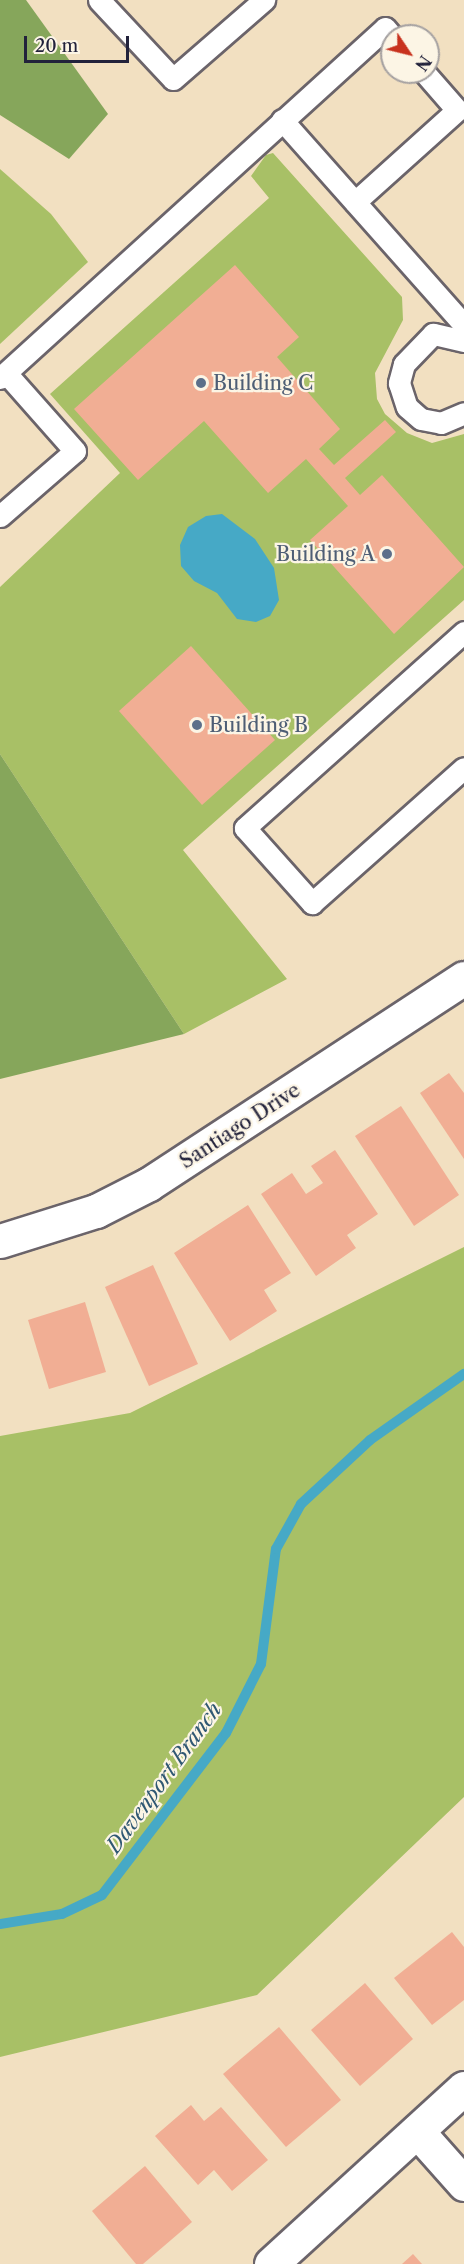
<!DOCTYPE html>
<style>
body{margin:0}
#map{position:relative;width:464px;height:2264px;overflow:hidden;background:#f2e0c1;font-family:"Libre Caslon Text",serif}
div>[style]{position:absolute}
.green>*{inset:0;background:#a8c066}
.forest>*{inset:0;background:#86a65b}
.water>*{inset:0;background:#46a9c6}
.stream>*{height:10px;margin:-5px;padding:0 5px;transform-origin:5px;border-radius:5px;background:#46a9c6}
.building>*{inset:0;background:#f1ae94}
.roads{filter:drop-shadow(2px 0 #6b646a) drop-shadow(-2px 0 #6b646a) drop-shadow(0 2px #6b646a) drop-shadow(0 -2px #6b646a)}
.service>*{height:21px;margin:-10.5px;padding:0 10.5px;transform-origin:10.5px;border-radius:10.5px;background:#fff}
.minor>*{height:33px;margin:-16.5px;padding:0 16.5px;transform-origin:16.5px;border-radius:16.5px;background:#fff}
.dots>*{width:16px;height:16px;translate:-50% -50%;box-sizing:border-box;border:3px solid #fcf5e5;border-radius:50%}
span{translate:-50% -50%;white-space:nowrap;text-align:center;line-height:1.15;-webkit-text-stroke:4.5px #fcf5e5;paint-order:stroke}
.service-label{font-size:20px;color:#4e5e75}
.left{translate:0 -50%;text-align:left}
.right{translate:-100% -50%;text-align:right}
.street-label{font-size:20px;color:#22223b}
.water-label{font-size:21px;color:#305873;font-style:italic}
.north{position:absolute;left:380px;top:24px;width:60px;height:60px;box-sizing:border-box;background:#fcf5e5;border:2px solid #a5a1a1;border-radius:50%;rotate:125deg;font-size:16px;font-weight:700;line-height:24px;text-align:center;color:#22223b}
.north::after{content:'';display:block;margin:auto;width:21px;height:27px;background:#c8321e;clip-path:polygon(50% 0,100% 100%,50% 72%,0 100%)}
.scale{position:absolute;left:24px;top:36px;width:105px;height:27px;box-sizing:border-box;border:3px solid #22223b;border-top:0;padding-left:8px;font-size:18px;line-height:21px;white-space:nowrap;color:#22223b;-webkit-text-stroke:4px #fcf5e5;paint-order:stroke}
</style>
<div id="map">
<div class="green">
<div style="clip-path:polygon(273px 153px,402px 297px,403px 320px,375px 373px,377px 399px,385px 414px,407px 433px,432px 443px,464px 434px,464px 600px,183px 850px,287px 979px,184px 1034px,0 754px,0 587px,120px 473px,50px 394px,269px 198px,251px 176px,266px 155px)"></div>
<div style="clip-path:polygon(0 169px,51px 214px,88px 262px,0 344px)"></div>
<div style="clip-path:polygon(464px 1247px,464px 1797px,257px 1995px,0 2057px,0 1436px,130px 1413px)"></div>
</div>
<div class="forest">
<div style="clip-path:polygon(0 0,26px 0,108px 114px,69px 159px,0 115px)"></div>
<div style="clip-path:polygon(0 754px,184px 1034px,0 1079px)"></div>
</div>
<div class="water">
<div style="clip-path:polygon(222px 514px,255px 539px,274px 568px,279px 600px,270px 616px,256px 622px,237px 619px,217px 593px,194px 581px,181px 566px,180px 545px,188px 527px,206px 516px)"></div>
</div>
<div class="stream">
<div style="left:0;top:1924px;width:63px;rotate:-9.2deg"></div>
<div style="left:62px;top:1914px;width:44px;rotate:-25.4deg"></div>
<div style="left:102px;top:1895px;width:204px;rotate:-52.6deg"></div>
<div style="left:226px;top:1733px;width:77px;rotate:-63.1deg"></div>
<div style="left:261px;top:1664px;width:116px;rotate:-82.6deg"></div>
<div style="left:276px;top:1549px;width:51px;rotate:-60.9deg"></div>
<div style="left:301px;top:1504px;width:94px;rotate:-42.8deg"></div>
<div style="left:370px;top:1440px;width:115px;rotate:-35.1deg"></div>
</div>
<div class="building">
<div style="clip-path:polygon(235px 265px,299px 337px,277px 357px,340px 429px,319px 449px,334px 465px,385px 420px,396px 432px,345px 478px,360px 495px,382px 475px,464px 567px,394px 634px,310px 540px,348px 506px,306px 459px,268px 493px,204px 421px,138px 480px,74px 409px)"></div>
<div style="clip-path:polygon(191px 646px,275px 740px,202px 805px,119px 711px)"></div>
<div style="clip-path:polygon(449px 1073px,464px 1093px,464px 1159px,420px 1093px)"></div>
<div style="clip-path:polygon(401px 1106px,459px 1195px,414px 1226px,355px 1136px)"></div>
<div style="clip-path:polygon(335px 1150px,378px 1214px,347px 1235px,356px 1248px,316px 1276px,261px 1194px,292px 1173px,306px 1194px,323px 1183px,311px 1166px)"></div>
<div style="clip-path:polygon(248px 1205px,291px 1273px,264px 1290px,277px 1311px,230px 1341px,174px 1253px)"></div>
<div style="clip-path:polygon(153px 1265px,198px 1364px,149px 1386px,105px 1287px)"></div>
<div style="clip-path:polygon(85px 1302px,106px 1372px,49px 1389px,28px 1320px)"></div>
<div style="clip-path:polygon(452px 1932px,464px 1947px,464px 2000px,432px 2025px,394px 1978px)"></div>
<div style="clip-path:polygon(365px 1983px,413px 2039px,360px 2086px,311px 2030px)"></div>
<div style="clip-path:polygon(279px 2027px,341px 2100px,286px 2147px,223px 2074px)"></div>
<div style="clip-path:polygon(191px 2105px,204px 2121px,221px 2107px,268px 2160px,232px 2191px,214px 2170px,198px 2185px,155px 2136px)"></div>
<div style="clip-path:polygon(145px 2166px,192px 2222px,143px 2264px,136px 2264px,92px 2211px)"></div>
<div style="clip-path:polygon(413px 2254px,422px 2264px,402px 2264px)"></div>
</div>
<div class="roads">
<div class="service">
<div style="left:99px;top:0;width:108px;rotate:46.9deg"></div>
<div style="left:173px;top:79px;width:121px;rotate:-41deg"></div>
<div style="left:282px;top:120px;width:274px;rotate:48.4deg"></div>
<div style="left:355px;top:202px;width:137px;rotate:-42deg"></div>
<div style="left:457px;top:110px;width:50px;rotate:-131deg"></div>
<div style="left:464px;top:341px;width:32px;rotate:-167deg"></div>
<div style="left:433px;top:334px;width:42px;rotate:134deg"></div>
<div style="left:404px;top:364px;width:20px;rotate:105deg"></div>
<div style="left:399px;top:383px;width:25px;rotate:72deg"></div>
<div style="left:407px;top:407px;width:18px;rotate:41deg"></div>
<div style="left:421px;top:419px;width:20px;rotate:11deg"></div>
<div style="left:441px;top:423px;width:25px;rotate:-23deg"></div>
<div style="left:0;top:378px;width:520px;rotate:-42.27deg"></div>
<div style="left:385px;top:28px;width:11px;rotate:49deg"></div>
<div style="left:0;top:516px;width:99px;rotate:-40.9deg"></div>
<div style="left:75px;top:451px;width:104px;rotate:-131.5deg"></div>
<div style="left:464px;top:632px;width:294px;rotate:138.2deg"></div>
<div style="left:245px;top:828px;width:101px;rotate:48.2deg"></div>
<div style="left:312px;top:903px;width:203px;rotate:-41.6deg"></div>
</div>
<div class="minor">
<div style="left:0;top:1241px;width:101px;rotate:-17.4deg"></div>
<div style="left:96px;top:1211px;width:59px;rotate:-27deg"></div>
<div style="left:149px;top:1184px;width:376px;rotate:-33.2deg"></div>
<div style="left:417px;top:2131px;width:71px;rotate:48.4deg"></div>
<div style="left:271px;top:2264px;width:261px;rotate:-42.4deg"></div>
</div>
</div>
<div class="dots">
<div style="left:201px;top:383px;background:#5c6f8a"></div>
<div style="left:387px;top:554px;background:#5c6f8a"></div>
<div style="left:197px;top:725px;background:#5c6f8a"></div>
</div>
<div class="service-label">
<span class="left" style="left:213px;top:383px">Building C</span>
<span class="right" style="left:375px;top:554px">Building A</span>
<span class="left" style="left:209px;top:725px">Building B</span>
</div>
<div class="street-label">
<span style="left:240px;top:1126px;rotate:-33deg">Santiago Drive</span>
</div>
<div class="water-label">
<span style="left:164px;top:1778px;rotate:-54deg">Davenport Branch</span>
</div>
<div class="north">N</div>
<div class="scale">20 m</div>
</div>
